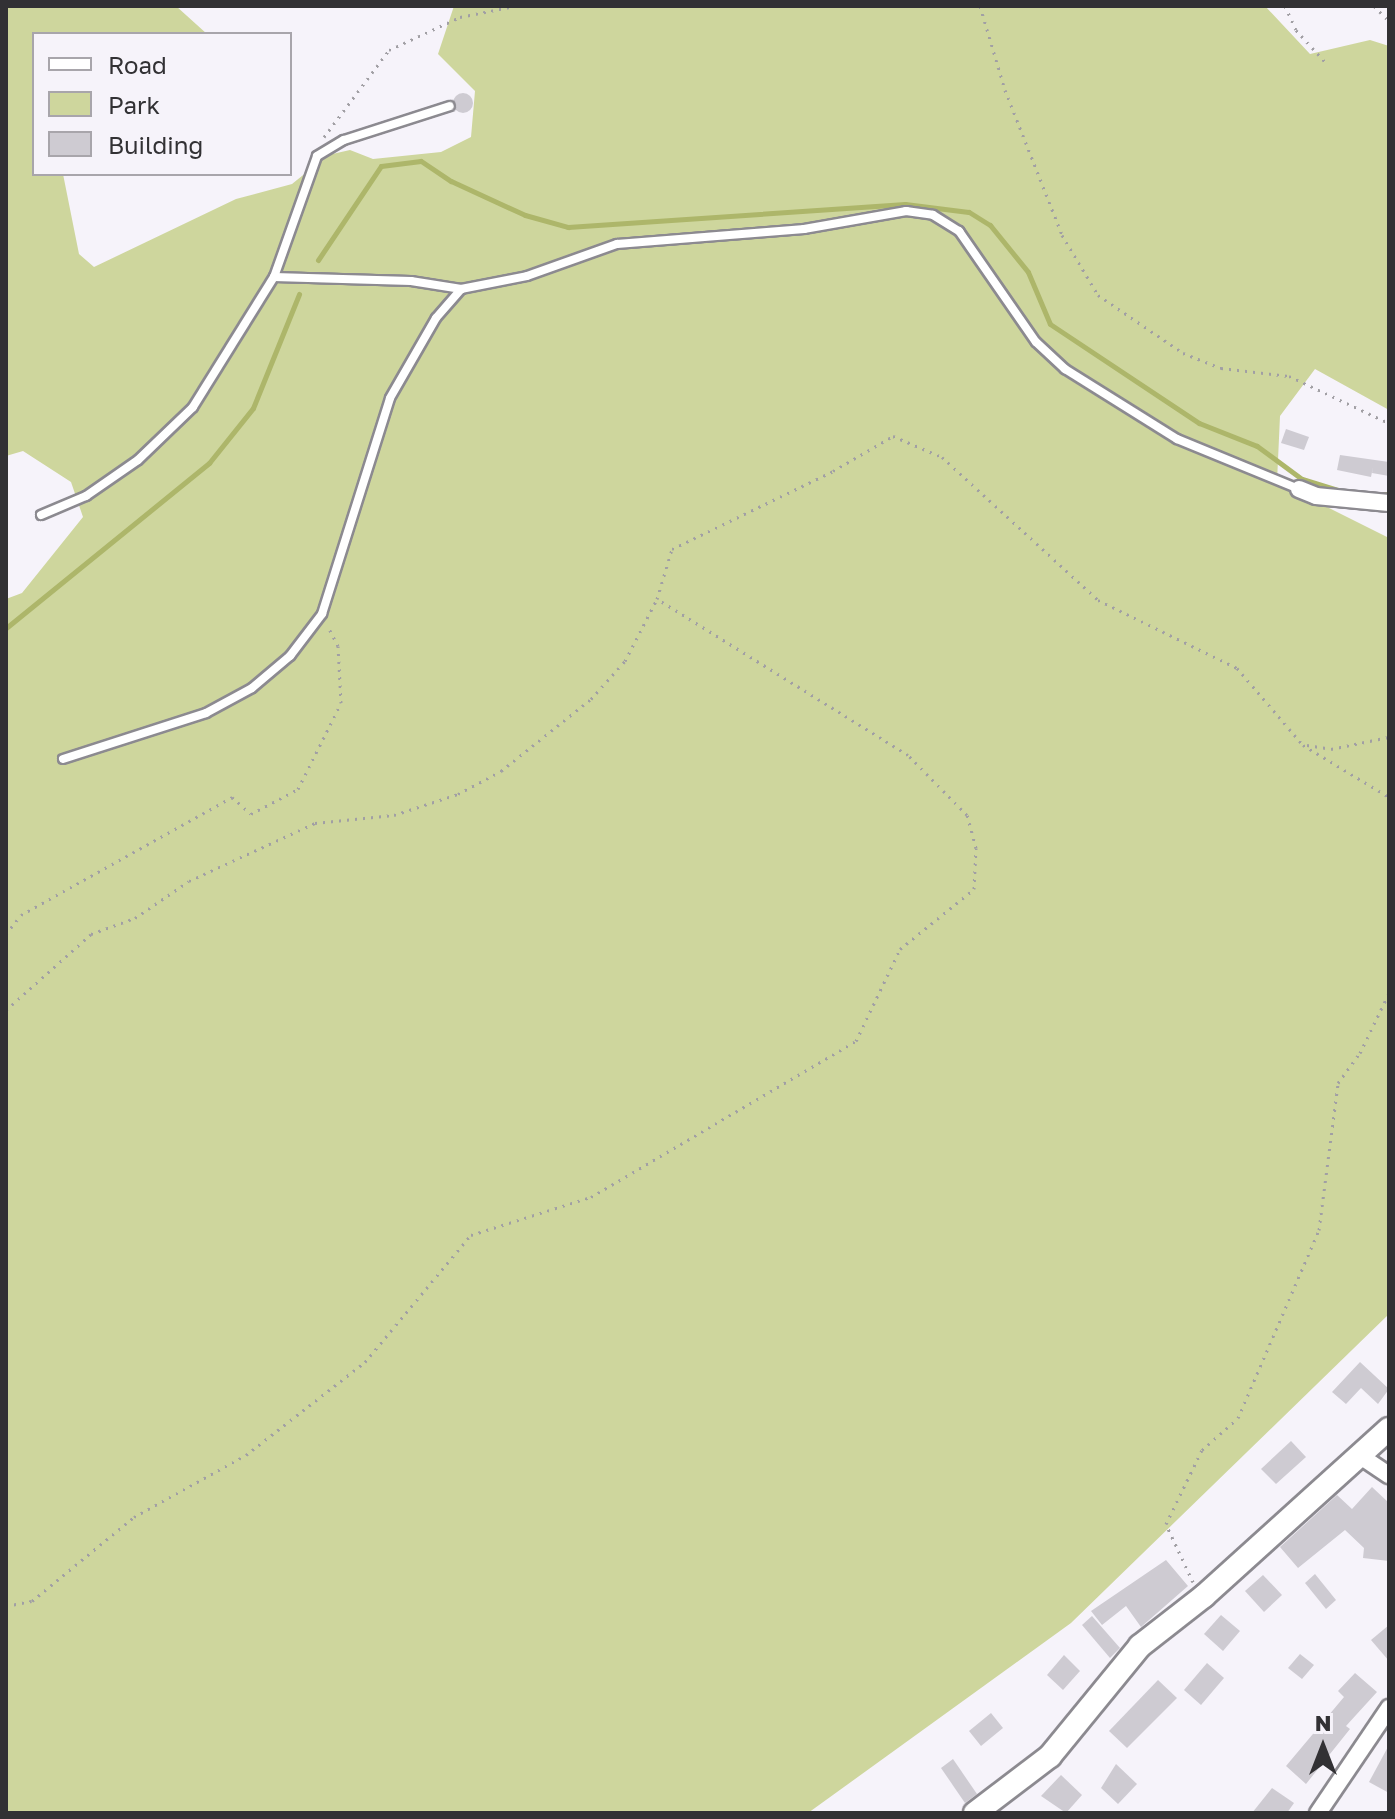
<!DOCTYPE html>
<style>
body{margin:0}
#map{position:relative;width:1395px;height:1819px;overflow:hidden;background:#f6f3fa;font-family:"Golos Text",sans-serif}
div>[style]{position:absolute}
.green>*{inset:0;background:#ced69d}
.stream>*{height:5px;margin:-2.5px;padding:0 2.5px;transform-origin:2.5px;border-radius:2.5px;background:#adb66a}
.building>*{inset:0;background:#cecbd2}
.round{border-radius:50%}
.path>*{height:3px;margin-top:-1.5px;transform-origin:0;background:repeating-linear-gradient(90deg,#a19fa4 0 2px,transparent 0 8px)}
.roads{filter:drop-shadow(2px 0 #8c8a90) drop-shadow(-2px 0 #8c8a90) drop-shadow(0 2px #8c8a90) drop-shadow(0 -2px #8c8a90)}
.lane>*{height:8px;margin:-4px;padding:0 4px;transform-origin:4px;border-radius:4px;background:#fff}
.street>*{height:16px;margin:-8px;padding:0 8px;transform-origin:8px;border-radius:8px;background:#fff}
.secondary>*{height:22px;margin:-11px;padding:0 11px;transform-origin:11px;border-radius:11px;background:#fff}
span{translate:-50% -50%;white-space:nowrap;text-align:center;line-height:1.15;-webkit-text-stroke:7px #f6f3fa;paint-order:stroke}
.frame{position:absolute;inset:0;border:8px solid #323134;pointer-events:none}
.legend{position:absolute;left:32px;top:32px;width:260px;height:144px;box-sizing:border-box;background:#f6f3fa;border:2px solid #a8a5ab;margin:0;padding:10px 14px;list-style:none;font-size:24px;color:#323134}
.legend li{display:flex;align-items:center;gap:16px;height:40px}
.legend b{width:40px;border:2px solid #a8a5ab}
.north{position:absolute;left:1283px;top:1707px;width:80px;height:80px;-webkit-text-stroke:6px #f6f3fa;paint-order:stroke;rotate:0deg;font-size:22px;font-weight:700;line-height:32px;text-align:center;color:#323134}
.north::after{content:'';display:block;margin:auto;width:28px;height:36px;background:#323134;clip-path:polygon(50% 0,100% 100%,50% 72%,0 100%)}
</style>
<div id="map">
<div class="green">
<div style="clip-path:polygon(6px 6px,176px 6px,207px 34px,34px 34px,34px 174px,63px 174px,79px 254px,94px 267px,236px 199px,292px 184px,328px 155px,350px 150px,373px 159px,441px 152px,471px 137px,475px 91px,438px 54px,454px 6px,1265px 6px,1310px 54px,1370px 40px,1389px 46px,1389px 410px,1315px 369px,1280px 416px,1277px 482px,1389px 538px,1389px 1314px,1071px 1623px,808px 1813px,6px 1813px,6px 599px,22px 593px,83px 517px,71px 482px,23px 451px,6px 456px)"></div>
</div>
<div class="stream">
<div style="left:318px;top:260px;width:113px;rotate:-56.2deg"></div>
<div style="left:381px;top:166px;width:40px;rotate:-7.1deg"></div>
<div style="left:421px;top:161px;width:36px;rotate:34deg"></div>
<div style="left:451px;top:181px;width:81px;rotate:24.7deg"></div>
<div style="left:525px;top:215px;width:45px;rotate:15.6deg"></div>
<div style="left:568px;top:227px;width:338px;rotate:-3.9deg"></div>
<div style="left:905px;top:204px;width:64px;rotate:7.1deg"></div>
<div style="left:969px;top:212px;width:25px;rotate:32deg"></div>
<div style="left:990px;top:225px;width:60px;rotate:51deg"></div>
<div style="left:1028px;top:272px;width:56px;rotate:67.1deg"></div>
<div style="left:1050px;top:324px;width:179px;rotate:33.6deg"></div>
<div style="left:1199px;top:423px;width:62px;rotate:21.6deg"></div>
<div style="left:1257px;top:446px;width:56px;rotate:36.3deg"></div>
<div style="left:1302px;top:479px;width:38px;rotate:17deg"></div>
<div style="left:1372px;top:494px;width:17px"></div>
<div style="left:6px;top:628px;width:262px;rotate:-39.1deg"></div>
<div style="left:209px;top:463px;width:70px;rotate:-51.3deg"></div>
<div style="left:253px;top:408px;width:123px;rotate:-68deg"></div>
</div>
<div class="building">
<div class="round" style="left:453px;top:93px;width:20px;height:20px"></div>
<div style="clip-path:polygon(1286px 429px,1309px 437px,1304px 450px,1281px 443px)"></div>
<div style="clip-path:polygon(1340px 455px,1389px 462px,1389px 476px,1372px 473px,1373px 467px,1371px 477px,1337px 470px)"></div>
<div style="clip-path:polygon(1360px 1362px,1389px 1389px,1378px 1404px,1361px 1388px,1346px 1404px,1332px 1392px)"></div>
<div style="clip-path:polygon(1291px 1441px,1306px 1457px,1276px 1484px,1261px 1469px)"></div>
<div style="clip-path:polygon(1372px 1487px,1389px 1503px,1389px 1561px,1363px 1558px,1364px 1548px,1345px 1530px,1298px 1568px,1280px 1547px,1337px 1495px,1352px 1509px)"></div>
<div style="clip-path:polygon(1166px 1560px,1188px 1586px,1141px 1627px,1126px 1606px,1102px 1625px,1091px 1611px)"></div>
<div style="clip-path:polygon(1315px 1574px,1336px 1600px,1326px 1609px,1305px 1583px)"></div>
<div style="clip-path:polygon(1263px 1575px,1282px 1595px,1264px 1612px,1245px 1591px)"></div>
<div style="clip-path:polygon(1221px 1615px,1240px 1631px,1223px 1651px,1204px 1634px)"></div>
<div style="clip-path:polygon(1092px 1616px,1120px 1648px,1110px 1658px,1082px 1625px)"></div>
<div style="clip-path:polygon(1389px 1625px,1389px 1661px,1371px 1640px)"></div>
<div style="clip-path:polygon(1300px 1654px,1314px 1665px,1302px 1679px,1288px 1668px)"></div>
<div style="clip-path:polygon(1064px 1655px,1080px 1671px,1063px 1690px,1047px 1675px)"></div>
<div style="clip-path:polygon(1207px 1663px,1224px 1678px,1201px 1705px,1184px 1690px)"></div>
<div style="clip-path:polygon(1355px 1673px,1377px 1692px,1346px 1726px,1350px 1729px,1306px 1784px,1286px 1766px,1344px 1697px,1338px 1691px)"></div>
<div style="clip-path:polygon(1158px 1680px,1177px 1698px,1127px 1748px,1109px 1731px)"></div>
<div style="clip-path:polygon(991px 1713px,1003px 1728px,981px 1746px,969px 1731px)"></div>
<div style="clip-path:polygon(1389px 1745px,1389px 1793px,1369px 1782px)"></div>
<div style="clip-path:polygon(953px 1759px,977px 1794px,965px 1803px,941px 1768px)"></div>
<div style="clip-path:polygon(1116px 1764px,1137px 1784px,1118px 1804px,1101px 1788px)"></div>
<div style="clip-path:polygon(1061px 1775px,1082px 1795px,1066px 1813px,1041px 1796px)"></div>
<div style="clip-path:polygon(1272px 1788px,1294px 1803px,1287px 1813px,1252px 1813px)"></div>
</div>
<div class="path">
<div style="left:980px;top:6px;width:88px;rotate:73.4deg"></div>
<div style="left:1005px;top:90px;width:156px;rotate:68.5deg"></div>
<div style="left:1062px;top:235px;width:70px;rotate:59deg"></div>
<div style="left:1098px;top:295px;width:103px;rotate:34.3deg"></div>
<div style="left:1183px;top:353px;width:41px;rotate:21.5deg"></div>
<div style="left:1221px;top:368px;width:68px;rotate:6.7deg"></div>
<div style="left:1289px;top:376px;width:110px;rotate:25.2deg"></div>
<div style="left:1285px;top:6px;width:26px;rotate:65deg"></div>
<div style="left:1296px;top:30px;width:46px;rotate:47.6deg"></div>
<div style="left:1374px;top:6px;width:21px;rotate:45deg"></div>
<div style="left:324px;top:137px;width:109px;rotate:-53.2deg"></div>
<div style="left:389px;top:50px;width:78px;rotate:-24.9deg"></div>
<div style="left:460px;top:17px;width:56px;rotate:-11.3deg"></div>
<div style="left:1307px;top:745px;width:24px;rotate:9deg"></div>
<div style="left:1331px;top:749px;width:59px;rotate:-11.7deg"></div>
<div style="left:6px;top:934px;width:24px;rotate:-52deg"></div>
<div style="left:21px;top:915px;width:242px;rotate:-29.2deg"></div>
<div style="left:232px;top:797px;width:25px;rotate:42deg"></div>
<div style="left:251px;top:814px;width:53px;rotate:-28deg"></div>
<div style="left:298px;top:789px;width:96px;rotate:-63.4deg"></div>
<div style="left:341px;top:703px;width:57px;rotate:-93deg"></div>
<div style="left:338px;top:646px;width:22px;rotate:-117deg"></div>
<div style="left:6px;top:1010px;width:114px;rotate:-41.8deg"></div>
<div style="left:91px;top:934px;width:47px;rotate:-20deg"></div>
<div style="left:135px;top:918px;width:65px;rotate:-34.4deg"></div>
<div style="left:189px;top:881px;width:139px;rotate:-24.7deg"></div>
<div style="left:315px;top:823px;width:79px;rotate:-5.8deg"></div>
<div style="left:394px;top:815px;width:67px;rotate:-18.2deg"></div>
<div style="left:458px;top:794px;width:49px;rotate:-28.1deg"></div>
<div style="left:501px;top:771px;width:115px;rotate:-38.7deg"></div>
<div style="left:591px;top:699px;width:51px;rotate:-48.2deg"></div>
<div style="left:625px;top:661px;width:70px;rotate:-62.7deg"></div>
<div style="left:1193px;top:1582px;width:64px;rotate:-115deg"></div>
<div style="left:1166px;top:1524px;width:82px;rotate:-64.1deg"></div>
<div style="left:1202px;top:1450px;width:48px;rotate:-41.6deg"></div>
<div style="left:1238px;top:1418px;width:205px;rotate:-66.7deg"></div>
<div style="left:1319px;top:1230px;width:148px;rotate:-82.6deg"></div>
<div style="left:1338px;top:1083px;width:37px;rotate:-54deg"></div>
<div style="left:1360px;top:1053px;width:67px;rotate:-64.2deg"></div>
<div style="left:6px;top:1606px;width:26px;rotate:-11deg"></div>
<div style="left:32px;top:1601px;width:132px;rotate:-39.5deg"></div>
<div style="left:134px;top:1517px;width:128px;rotate:-29deg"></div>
<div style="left:246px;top:1455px;width:151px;rotate:-38deg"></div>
<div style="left:365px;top:1362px;width:165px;rotate:-50.2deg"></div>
<div style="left:471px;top:1235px;width:126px;rotate:-17.6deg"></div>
<div style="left:591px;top:1197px;width:308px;rotate:-30.5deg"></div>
<div style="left:856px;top:1041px;width:102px;rotate:-64.4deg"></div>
<div style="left:900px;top:949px;width:95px;rotate:-39deg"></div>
<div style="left:974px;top:889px;width:41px;rotate:-87.2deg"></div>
<div style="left:976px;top:848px;width:34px;rotate:-105deg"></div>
<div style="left:967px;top:815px;width:84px;rotate:-134.5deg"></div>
<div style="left:908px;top:755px;width:296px;rotate:-148.1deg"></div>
<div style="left:657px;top:599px;width:52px;rotate:-73.3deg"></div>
<div style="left:672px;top:549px;width:179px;rotate:-25.8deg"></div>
<div style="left:833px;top:471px;width:69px;rotate:-30.3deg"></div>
<div style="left:893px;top:436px;width:53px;rotate:23.2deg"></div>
<div style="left:942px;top:457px;width:212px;rotate:42.5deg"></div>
<div style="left:1098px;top:600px;width:155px;rotate:26.1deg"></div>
<div style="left:1237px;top:668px;width:101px;rotate:49.4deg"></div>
<div style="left:1303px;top:745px;width:100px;rotate:31.2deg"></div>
</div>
<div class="roads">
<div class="lane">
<div style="left:274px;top:277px;width:128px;rotate:-70.4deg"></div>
<div style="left:317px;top:156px;width:31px;rotate:-31deg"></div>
<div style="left:344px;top:140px;width:111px;rotate:-17.8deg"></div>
<div style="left:41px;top:515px;width:49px;rotate:-22.9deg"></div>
<div style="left:86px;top:496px;width:63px;rotate:-34.7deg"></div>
<div style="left:138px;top:460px;width:76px;rotate:-43.9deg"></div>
<div style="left:193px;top:407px;width:153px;rotate:-58.1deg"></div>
<div style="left:274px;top:277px;width:137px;rotate:1.7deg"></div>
<div style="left:411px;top:281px;width:51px;rotate:9.1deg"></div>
<div style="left:63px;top:759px;width:150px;rotate:-17.8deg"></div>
<div style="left:206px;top:713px;width:52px;rotate:-28.5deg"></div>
<div style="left:252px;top:688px;width:50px;rotate:-40.1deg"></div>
<div style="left:290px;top:656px;width:53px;rotate:-52.7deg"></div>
<div style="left:322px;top:614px;width:226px;rotate:-72.5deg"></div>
<div style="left:390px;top:398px;width:92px;rotate:-60.1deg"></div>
<div style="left:436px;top:318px;width:38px;rotate:-49deg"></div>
<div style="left:461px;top:289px;width:67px;rotate:-11.1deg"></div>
<div style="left:527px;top:276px;width:96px;rotate:-19.6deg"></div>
<div style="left:617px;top:244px;width:188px;rotate:-4.6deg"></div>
<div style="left:804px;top:229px;width:104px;rotate:-10deg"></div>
<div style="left:906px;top:211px;width:27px;rotate:8deg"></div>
<div style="left:933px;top:215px;width:31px;rotate:32deg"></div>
<div style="left:959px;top:231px;width:135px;rotate:55.3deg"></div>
<div style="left:1036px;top:342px;width:40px;rotate:43deg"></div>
<div style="left:1065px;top:369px;width:132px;rotate:32deg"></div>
<div style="left:1177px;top:439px;width:132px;rotate:22.3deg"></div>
</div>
<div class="street">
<div style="left:1299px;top:489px;width:18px;rotate:22deg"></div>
<div style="left:1316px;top:496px;width:73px;rotate:5.5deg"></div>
<div style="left:1359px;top:1455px;width:36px;rotate:34deg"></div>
<div style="left:1318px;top:1813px;width:127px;rotate:-55.9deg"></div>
</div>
<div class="secondary">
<div style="left:975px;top:1813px;width:94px;rotate:-37.2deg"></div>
<div style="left:1050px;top:1756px;width:142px;rotate:-50.7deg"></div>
<div style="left:1140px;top:1646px;width:81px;rotate:-38deg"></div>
<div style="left:1204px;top:1596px;width:249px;rotate:-42.1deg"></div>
</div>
</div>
<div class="frame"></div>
<ul class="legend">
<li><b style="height:10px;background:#fff"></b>Road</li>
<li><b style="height:22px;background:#ced69d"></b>Park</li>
<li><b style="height:22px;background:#cecbd2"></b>Building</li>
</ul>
<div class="north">N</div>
</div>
